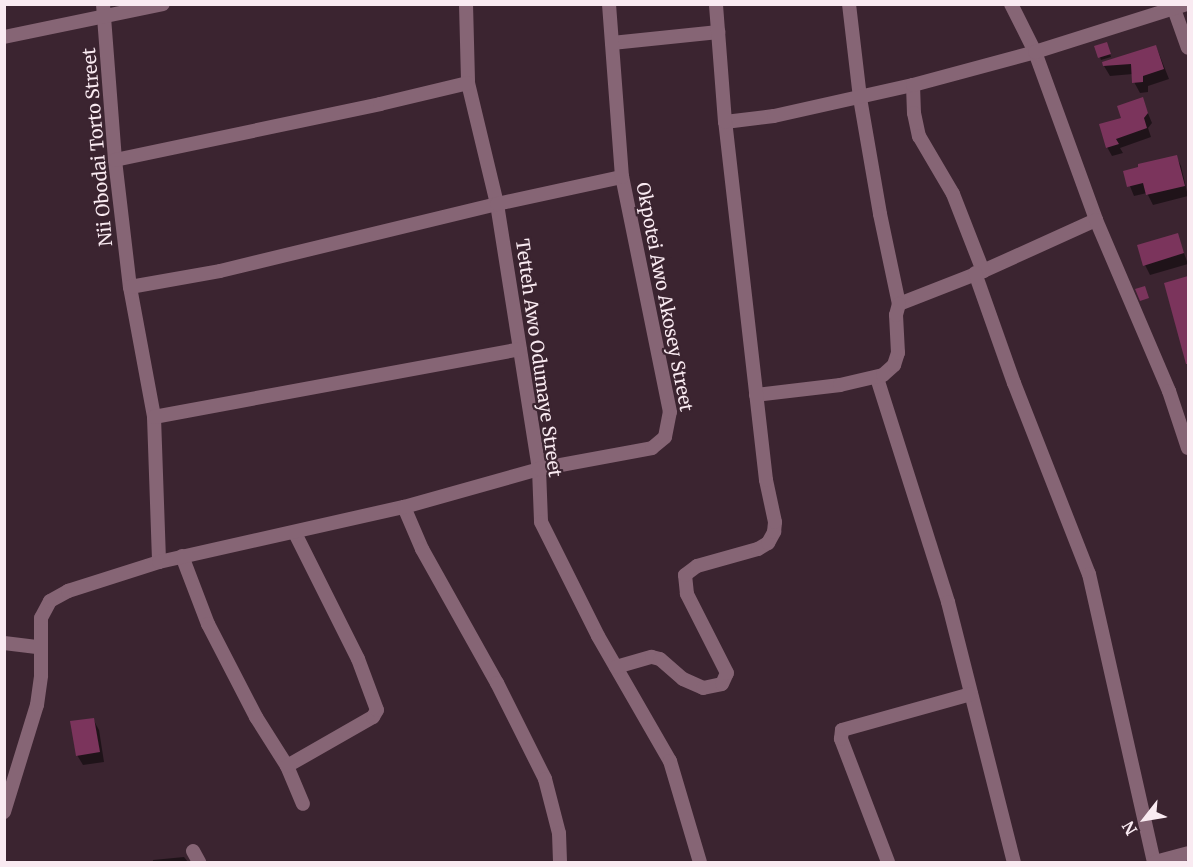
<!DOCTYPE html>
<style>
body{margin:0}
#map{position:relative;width:1193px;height:867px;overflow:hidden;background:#3b2430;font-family:Merriweather,serif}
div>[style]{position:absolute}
.shadow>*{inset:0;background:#0007}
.building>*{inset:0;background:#7b345c}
.minor>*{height:14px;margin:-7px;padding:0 7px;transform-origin:7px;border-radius:7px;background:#866575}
span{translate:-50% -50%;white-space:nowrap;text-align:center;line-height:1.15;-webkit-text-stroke:4.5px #3b2430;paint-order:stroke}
.street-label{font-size:18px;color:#f9eaf1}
.frame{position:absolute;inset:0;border:6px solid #f9eaf1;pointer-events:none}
.north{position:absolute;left:1115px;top:789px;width:60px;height:60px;-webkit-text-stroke:4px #3b2430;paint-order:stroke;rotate:239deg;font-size:16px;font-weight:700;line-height:24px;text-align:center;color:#f9eaf1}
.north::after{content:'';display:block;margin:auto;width:21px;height:27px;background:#f9eaf1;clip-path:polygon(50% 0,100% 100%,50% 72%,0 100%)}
</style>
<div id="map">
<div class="shadow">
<div style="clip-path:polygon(1108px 46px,1111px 57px,1101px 60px,1096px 47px)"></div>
<div style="clip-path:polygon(1156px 46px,1169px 79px,1148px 86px,1148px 92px,1140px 93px,1134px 82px,1133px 74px,1110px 76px,1104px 66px)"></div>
<div style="clip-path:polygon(1142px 99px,1152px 123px,1148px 128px,1151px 137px,1120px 148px,1123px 153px,1112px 156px,1107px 147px,1123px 119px)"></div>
<div style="clip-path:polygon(1176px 156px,1181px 166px,1188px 196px,1153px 205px,1147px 193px,1134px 196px,1124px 172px)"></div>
<div style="clip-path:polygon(1177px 234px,1188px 264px,1150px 275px,1145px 265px)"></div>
<div style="clip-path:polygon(1188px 277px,1188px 358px,1183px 348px,1166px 284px)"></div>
<div style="clip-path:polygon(93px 719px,99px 730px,104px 762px,83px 765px,77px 755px)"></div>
<div style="clip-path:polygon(184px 857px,188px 862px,153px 862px,153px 860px)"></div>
</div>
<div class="building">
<div style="clip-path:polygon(1107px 42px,1111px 54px,1098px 58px,1094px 46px)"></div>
<div style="clip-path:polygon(1156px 45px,1164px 69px,1143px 76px,1143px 82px,1132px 83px,1131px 64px,1103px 66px,1102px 62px)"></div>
<div style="clip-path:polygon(1143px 97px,1148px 113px,1144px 118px,1147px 128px,1116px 139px,1119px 144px,1106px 148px,1099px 124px,1121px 118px,1117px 106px)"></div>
<div style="clip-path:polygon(1177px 155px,1185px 186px,1146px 195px,1143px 183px,1127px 187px,1123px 171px,1138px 167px,1138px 164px)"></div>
<div style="clip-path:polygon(1178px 233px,1184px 253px,1143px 266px,1137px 245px)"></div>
<div style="clip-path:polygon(1188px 276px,1188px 364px,1186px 364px,1164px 283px)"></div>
<div style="clip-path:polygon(1145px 286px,1149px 298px,1140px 301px,1135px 289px)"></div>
<div style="clip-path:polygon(94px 718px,100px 752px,76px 756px,70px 721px)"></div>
</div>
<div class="minor">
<div style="left:103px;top:4px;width:156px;rotate:85.6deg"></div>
<div style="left:115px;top:160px;width:128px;rotate:83.3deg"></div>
<div style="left:130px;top:287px;width:132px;rotate:79.5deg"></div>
<div style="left:154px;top:417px;width:145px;rotate:88deg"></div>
<div style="left:466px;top:4px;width:79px;rotate:88.5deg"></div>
<div style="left:468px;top:83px;width:124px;rotate:76.5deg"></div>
<div style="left:497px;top:204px;width:268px;rotate:81deg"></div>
<div style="left:539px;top:469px;width:53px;rotate:87.8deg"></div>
<div style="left:541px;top:522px;width:127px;rotate:63.4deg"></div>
<div style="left:598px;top:636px;width:144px;rotate:60.1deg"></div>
<div style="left:670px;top:761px;width:105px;rotate:73.5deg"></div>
<div style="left:849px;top:4px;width:95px;rotate:83.3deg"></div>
<div style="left:860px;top:98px;width:118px;rotate:80.2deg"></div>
<div style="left:880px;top:214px;width:92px;rotate:78.1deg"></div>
<div style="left:899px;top:304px;width:90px;rotate:-21.4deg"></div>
<div style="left:983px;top:271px;width:124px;rotate:-24.3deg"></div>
<div style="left:1011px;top:4px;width:54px;rotate:63.4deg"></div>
<div style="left:1035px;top:52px;width:179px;rotate:70deg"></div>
<div style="left:1096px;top:220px;width:186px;rotate:66.9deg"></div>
<div style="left:1169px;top:391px;width:60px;rotate:71.6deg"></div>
<div style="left:1174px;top:9px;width:41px;rotate:70.3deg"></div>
<div style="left:4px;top:37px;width:162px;rotate:-11.7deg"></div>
<div style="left:612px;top:43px;width:107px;rotate:-5.9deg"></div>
<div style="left:913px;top:85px;width:28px;rotate:88deg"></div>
<div style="left:914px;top:113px;width:24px;rotate:78deg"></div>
<div style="left:919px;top:136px;width:67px;rotate:59.6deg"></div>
<div style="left:953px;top:194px;width:83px;rotate:68.7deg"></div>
<div style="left:725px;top:122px;width:49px;rotate:-7deg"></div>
<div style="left:774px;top:116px;width:142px;rotate:-12.6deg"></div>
<div style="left:913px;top:85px;width:126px;rotate:-15.1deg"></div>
<div style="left:1035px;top:52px;width:159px;rotate:-17.5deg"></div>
<div style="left:115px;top:160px;width:271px;rotate:-11.9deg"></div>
<div style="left:380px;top:104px;width:90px;rotate:-13.4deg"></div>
<div style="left:975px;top:273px;width:117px;rotate:70.5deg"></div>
<div style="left:1014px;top:383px;width:205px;rotate:68.6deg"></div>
<div style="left:1089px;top:574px;width:295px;rotate:77.3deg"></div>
<div style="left:130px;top:287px;width:91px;rotate:-10.1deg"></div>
<div style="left:220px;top:271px;width:285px;rotate:-13.6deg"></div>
<div style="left:497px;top:204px;width:128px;rotate:-12.2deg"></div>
<div style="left:877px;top:378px;width:235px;rotate:72.4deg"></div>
<div style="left:948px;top:602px;width:268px;rotate:75.8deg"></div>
<div style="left:756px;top:395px;width:85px;rotate:-6.8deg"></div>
<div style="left:840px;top:385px;width:44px;rotate:-13.1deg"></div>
<div style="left:883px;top:375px;width:15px;rotate:-42deg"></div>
<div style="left:894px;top:365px;width:13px;rotate:-72deg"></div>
<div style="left:898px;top:353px;width:38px;rotate:-93deg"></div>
<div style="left:896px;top:315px;width:11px;rotate:-75deg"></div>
<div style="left:154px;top:417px;width:372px;rotate:-10.5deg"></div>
<div style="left:404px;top:507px;width:46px;rotate:66.8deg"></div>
<div style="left:422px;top:549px;width:154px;rotate:60.8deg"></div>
<div style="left:497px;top:683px;width:107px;rotate:63.4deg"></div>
<div style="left:545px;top:779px;width:56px;rotate:75.5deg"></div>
<div style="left:559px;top:833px;width:29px;rotate:88deg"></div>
<div style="left:182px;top:556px;width:73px;rotate:69.1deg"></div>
<div style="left:208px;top:624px;width:105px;rotate:62.7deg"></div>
<div style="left:256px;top:717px;width:58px;rotate:57.7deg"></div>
<div style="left:287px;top:766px;width:41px;rotate:67.2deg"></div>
<div style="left:4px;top:643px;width:35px;rotate:7deg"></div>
<div style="left:616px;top:667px;width:37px;rotate:-16deg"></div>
<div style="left:652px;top:657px;width:8px;rotate:14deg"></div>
<div style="left:660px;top:659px;width:30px;rotate:41deg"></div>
<div style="left:683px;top:679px;width:22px;rotate:24deg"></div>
<div style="left:703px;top:688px;width:19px;rotate:-12deg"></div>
<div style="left:722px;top:684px;width:12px;rotate:-66deg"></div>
<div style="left:727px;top:673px;width:89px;rotate:-116.9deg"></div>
<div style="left:687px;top:594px;width:19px;rotate:-96deg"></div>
<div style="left:685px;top:575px;width:15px;rotate:-37deg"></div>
<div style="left:697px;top:566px;width:63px;rotate:-15.6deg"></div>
<div style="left:758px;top:549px;width:12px;rotate:-31deg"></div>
<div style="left:768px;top:543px;width:13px;rotate:-61deg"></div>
<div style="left:774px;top:532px;width:10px;rotate:-84deg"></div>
<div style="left:775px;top:522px;width:43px;rotate:-102.1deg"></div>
<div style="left:766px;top:480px;width:360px;rotate:-96.5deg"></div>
<div style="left:725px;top:122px;width:118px;rotate:-94.4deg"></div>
<div style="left:287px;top:766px;width:99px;rotate:-29.7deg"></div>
<div style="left:373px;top:717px;width:8px;rotate:-60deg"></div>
<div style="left:377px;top:710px;width:54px;rotate:-110.4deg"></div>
<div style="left:358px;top:659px;width:141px;rotate:-116.6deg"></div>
<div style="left:4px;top:812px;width:112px;rotate:-72.9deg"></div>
<div style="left:37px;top:705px;width:30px;rotate:-82deg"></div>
<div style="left:41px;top:675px;width:57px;rotate:-90deg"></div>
<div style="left:41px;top:618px;width:19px;rotate:-62deg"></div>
<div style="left:50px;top:601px;width:21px;rotate:-29deg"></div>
<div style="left:68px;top:591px;width:96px;rotate:-17.7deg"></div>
<div style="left:159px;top:562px;width:251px;rotate:-12.7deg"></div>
<div style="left:404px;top:507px;width:140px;rotate:-15.7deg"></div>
<div style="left:539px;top:469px;width:115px;rotate:-10.5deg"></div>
<div style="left:652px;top:448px;width:17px;rotate:-40deg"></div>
<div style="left:665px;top:437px;width:25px;rotate:-79deg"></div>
<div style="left:670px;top:412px;width:240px;rotate:-101.5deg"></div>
<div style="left:622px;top:177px;width:173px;rotate:-94.3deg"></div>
<div style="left:193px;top:851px;width:13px;rotate:61deg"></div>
<div style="left:888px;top:862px;width:132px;rotate:-110.9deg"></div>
<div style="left:841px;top:739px;width:9px;rotate:-84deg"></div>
<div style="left:842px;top:730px;width:134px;rotate:-15.6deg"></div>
<div style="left:1155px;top:862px;width:34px;rotate:-15deg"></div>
</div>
<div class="street-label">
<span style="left:98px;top:147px;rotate:-95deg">Nii Obodai Torto Street</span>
<span style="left:664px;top:297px;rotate:79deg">Okpotei Awo Akosey Street</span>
<span style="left:538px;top:358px;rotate:82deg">Tetteh Awo Odumaye Street</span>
</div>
<div class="frame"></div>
<div class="north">N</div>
</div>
